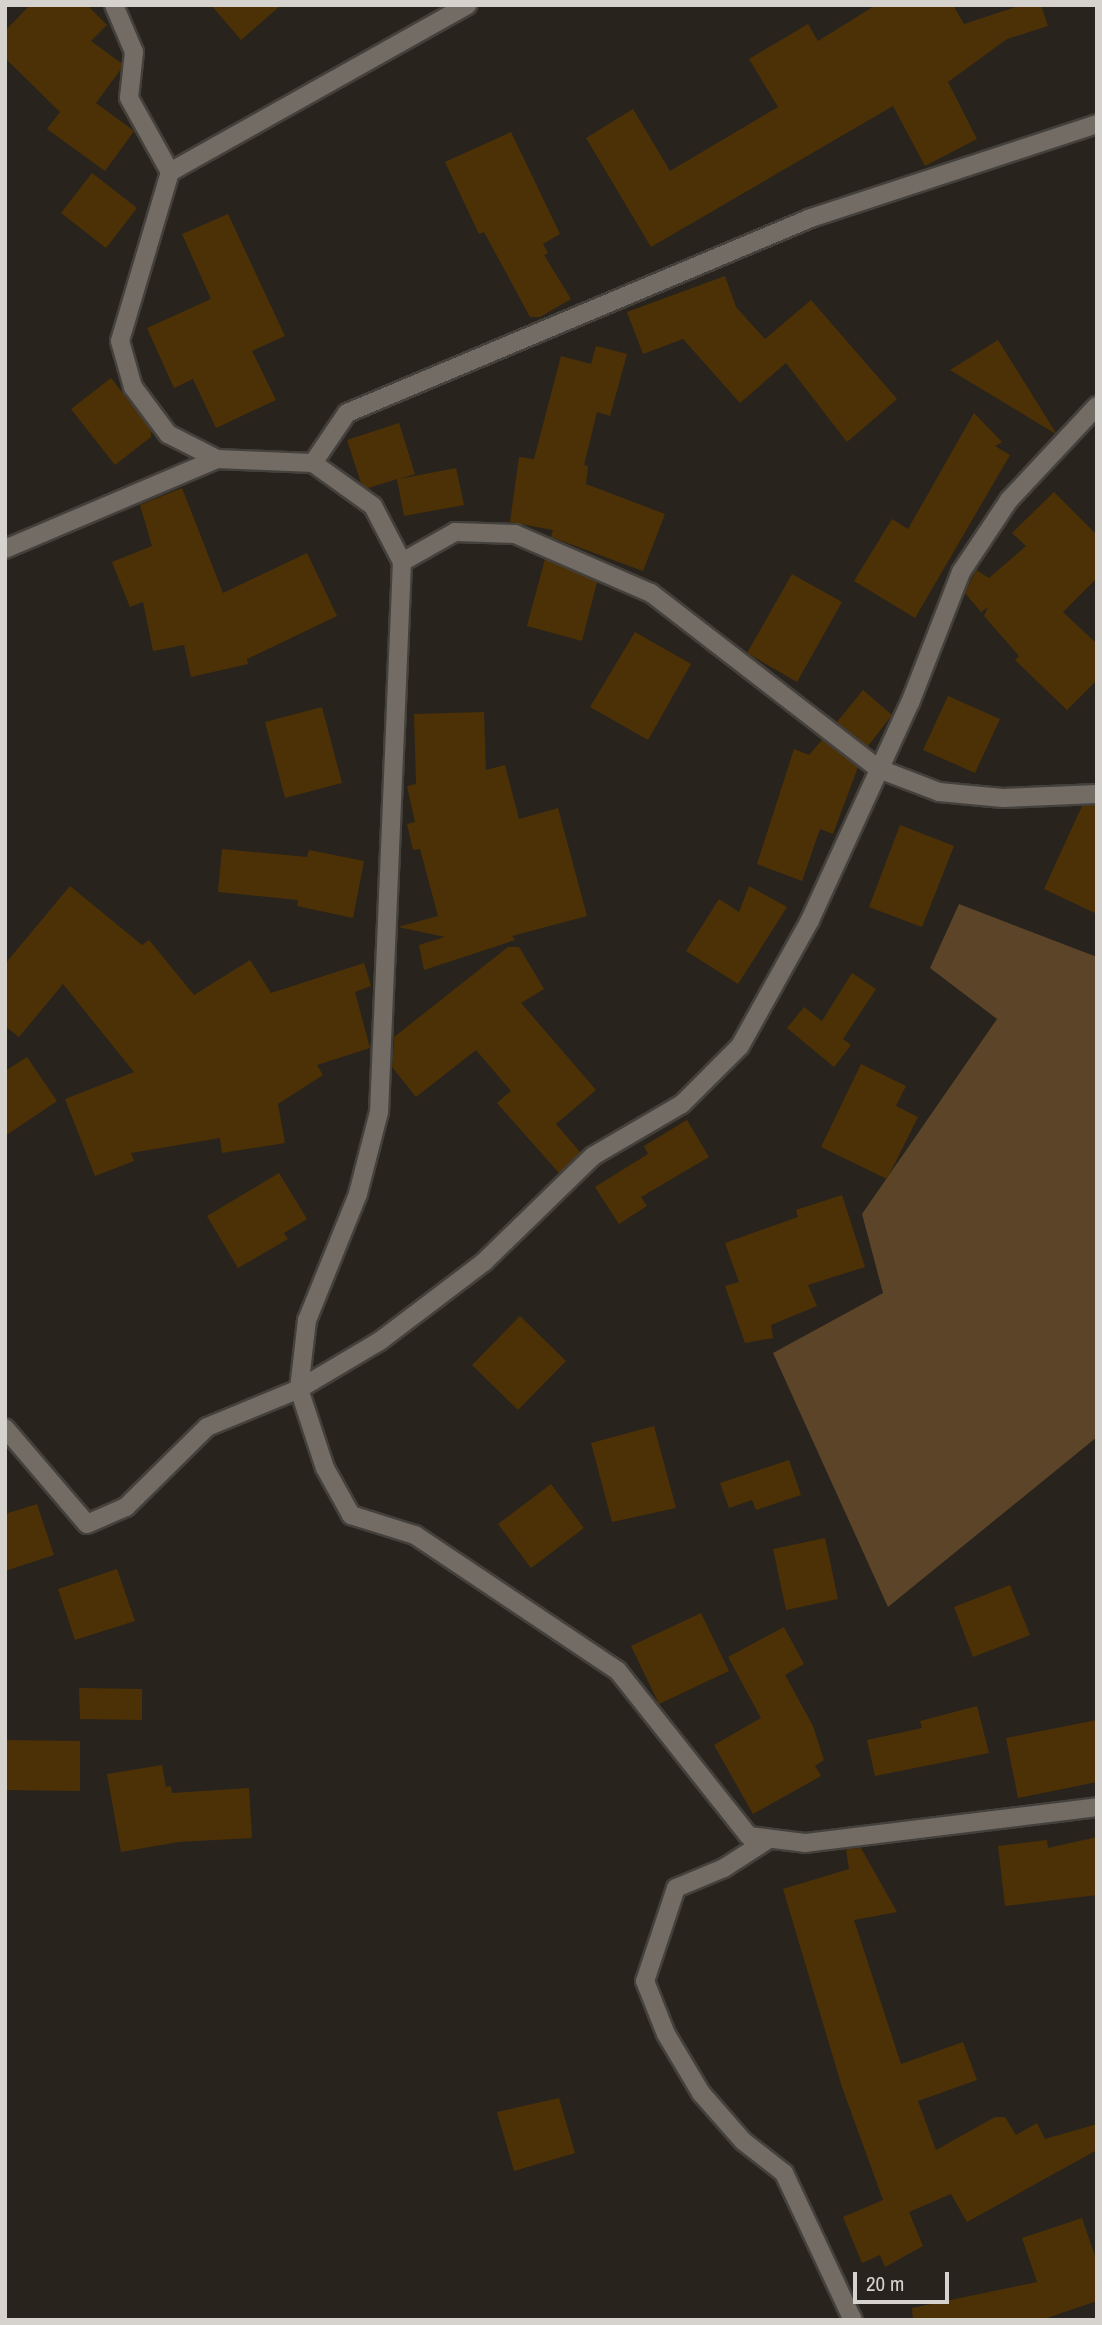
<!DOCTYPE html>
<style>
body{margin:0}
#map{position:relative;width:1102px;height:2325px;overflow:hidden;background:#28231d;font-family:"Archivo Narrow",sans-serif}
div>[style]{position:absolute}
.green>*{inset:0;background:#5b4428}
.building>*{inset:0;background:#4d3106}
.roads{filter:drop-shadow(2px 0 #44403b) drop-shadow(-2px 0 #44403b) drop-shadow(0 2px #44403b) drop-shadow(0 -2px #44403b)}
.minor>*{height:18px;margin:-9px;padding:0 9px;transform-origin:9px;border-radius:9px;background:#726c65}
span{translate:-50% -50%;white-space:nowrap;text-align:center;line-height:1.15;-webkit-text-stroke:6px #28231d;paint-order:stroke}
.frame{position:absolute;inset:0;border:7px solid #d6d3cf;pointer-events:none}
.scale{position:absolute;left:853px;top:2272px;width:96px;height:32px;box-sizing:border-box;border:4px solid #d6d3cf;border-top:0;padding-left:9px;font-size:21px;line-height:24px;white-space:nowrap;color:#d6d3cf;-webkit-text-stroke:5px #28231d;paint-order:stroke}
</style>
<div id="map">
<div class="green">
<div style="clip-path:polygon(959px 904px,1097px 957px,1097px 1437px,888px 1607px,773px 1353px,883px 1293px,862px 1214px,997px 1019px,930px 968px)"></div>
</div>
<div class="building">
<div style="clip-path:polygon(30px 5px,87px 5px,107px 25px,91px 41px,121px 63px,121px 69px,96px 103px,134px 131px,105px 171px,47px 129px,60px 112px,5px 58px,5px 31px)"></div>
<div style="clip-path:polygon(211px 5px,281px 5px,241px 40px)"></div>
<div style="clip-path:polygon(876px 5px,953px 5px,964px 24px,1022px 5px,1041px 5px,1048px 26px,1007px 39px,948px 82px,977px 139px,925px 166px,893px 106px,651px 247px,586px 138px,633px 109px,670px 171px,778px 107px,749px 59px,808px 24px,818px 41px)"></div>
<div style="clip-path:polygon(511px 132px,560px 234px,543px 244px,548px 253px,544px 255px,571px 299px,540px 317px,530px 317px,484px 232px,479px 234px,445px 162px)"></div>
<div style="clip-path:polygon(92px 173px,137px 208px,106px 248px,61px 213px)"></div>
<div style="clip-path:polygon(228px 214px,285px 336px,252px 351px,276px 400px,216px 428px,193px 379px,174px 388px,147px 328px,211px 299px,182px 234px)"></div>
<div style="clip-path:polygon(725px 276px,736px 307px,765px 339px,811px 300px,897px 399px,847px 442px,786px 363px,740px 403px,683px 339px,643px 354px,627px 312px)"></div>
<div style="clip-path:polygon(998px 340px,1056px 433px,1056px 434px,950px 370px)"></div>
<div style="clip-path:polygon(596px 346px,627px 354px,610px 416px,597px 412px,584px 465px,588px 466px,586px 484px,665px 514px,643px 571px,551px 537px,553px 530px,510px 522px,519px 457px,534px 459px,561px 356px,591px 364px)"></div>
<div style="clip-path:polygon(111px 378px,151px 430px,151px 437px,115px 465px,71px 409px)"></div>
<div style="clip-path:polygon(974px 413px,1002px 442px,995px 446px,1010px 455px,915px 618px,854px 581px,892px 519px,908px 529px)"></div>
<div style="clip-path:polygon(399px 423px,415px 474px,399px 479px,456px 468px,464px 505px,404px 516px,397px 479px,368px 488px,361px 483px,347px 440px)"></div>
<div style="clip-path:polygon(182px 488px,223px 593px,307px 553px,337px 616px,247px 659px,248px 664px,191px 677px,184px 645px,153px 651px,143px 602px,130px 607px,112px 562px,152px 546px,140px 505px)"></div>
<div style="clip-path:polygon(1054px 492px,1097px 535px,1097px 578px,1063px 612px,1097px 644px,1097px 680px,1067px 710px,1015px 660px,1019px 656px,984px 616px,988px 607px,981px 612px,965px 593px,976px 570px,989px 578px,1026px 546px,1012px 533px)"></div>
<div style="clip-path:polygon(545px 559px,597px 582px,582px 641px,527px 626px)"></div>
<div style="clip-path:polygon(792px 574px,842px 602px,797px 682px,747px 653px)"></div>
<div style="clip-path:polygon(635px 632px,691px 664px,648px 740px,590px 707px)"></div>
<div style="clip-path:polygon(863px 690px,892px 715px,868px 746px,837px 722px)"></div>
<div style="clip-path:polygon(948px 696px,1000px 719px,975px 773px,923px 750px)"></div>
<div style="clip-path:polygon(322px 707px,342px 783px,285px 798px,265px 722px)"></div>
<div style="clip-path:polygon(484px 712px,486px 770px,505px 765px,519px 819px,558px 808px,587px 916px,512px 936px,515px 940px,424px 970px,419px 945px,445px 937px,398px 927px,438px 916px,420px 849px,413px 850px,407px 824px,415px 822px,407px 786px,416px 784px,414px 714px)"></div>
<div style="clip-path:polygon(822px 740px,858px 767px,833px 834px,820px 829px,802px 881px,757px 864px,794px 749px,809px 755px)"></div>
<div style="clip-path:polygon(1097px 805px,1097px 914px,1044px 889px,1082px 806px)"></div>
<div style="clip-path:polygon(900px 825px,954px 846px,922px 927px,869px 907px)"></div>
<div style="clip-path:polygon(222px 849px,307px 857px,309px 850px,364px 861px,353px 918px,297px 906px,298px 900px,218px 892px)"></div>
<div style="clip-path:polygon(70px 886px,142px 945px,149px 940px,194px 995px,250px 960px,271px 993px,364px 963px,371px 986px,355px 992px,370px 1048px,317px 1065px,323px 1075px,278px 1104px,285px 1143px,222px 1153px,220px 1138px,131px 1153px,134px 1161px,95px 1176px,65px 1099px,134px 1072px,63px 984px,19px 1037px,5px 1026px,5px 964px)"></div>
<div style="clip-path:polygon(749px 886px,787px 907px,738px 984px,686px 951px,719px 899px,739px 912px)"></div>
<div style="clip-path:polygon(508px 947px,519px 947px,544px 989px,521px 1003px,596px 1090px,556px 1124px,580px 1152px,559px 1173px,497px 1103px,511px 1091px,476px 1050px,416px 1097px,392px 1067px,394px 1037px)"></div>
<div style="clip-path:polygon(852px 973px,876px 989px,843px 1039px,851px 1045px,834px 1067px,787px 1028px,804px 1007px,822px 1021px)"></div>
<div style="clip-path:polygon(27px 1057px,57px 1101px,5px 1136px,5px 1071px)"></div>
<div style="clip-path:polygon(861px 1064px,906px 1086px,896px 1106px,918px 1117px,887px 1179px,821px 1147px)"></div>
<div style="clip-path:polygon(687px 1120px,709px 1157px,641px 1197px,647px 1206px,619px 1224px,595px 1187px,648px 1154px,644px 1146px)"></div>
<div style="clip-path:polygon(279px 1173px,307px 1219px,284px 1233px,288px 1239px,238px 1268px,207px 1216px)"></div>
<div style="clip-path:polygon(842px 1195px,865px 1267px,808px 1285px,817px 1306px,771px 1325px,773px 1338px,745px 1343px,725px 1286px,739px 1282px,725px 1243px,798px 1217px,796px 1210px)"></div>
<div style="clip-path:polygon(520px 1316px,566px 1361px,518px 1410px,472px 1365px)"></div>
<div style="clip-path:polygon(654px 1426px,676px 1508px,612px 1522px,591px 1443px)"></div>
<div style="clip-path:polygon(789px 1460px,801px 1495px,756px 1510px,752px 1500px,729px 1508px,720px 1483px)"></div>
<div style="clip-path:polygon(551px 1484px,584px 1528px,531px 1568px,498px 1524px)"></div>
<div style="clip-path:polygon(37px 1504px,54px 1555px,5px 1571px,5px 1514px)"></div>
<div style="clip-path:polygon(825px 1538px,838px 1599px,786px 1610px,773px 1549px)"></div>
<div style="clip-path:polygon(117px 1569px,135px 1621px,75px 1640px,58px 1589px)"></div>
<div style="clip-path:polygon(1010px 1585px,1030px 1635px,973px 1657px,954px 1607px)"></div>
<div style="clip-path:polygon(701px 1613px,729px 1671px,659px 1704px,631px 1646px)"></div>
<div style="clip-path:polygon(784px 1627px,804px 1664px,785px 1675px,813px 1726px,824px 1760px,815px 1766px,821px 1776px,753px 1814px,714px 1745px,761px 1718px,728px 1657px)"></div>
<div style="clip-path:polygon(79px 1688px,142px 1689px,142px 1720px,80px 1719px)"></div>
<div style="clip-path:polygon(977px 1706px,989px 1753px,875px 1776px,867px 1740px,922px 1728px,920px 1721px)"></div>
<div style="clip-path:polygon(1097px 1720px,1097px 1782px,1018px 1798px,1006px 1738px)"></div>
<div style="clip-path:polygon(5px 1740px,80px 1741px,80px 1791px,5px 1790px)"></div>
<div style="clip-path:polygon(162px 1765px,166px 1787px,171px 1786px,172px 1793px,249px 1788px,252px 1838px,178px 1842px,121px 1852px,107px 1774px)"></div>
<div style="clip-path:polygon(1097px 1837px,1097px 1895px,1005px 1906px,998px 1846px,1047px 1840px,1048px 1848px)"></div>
<div style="clip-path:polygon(861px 1848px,897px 1912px,854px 1920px,901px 2064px,963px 2042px,977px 2080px,918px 2101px,936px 2150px,995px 2117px,1005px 2117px,1016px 2135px,1037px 2123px,1045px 2139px,1097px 2124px,1097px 2150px,967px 2222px,951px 2194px,909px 2212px,923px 2246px,885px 2267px,880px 2255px,862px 2263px,843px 2217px,883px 2200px,842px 2087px,783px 1889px,849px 1869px,846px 1849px)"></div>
<div style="clip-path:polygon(559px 2098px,575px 2153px,514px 2171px,497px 2112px)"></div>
<div style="clip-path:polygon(1082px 2218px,1097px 2262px,1097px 2301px,1041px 2320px,913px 2320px,912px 2308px,1037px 2282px,1022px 2238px)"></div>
</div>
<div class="roads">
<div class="minor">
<div style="left:114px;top:5px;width:51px;rotate:66.9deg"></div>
<div style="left:134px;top:52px;width:46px;rotate:96.2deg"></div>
<div style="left:129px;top:98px;width:85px;rotate:61deg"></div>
<div style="left:170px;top:172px;width:176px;rotate:106.5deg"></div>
<div style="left:120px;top:341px;width:48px;rotate:74.2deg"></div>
<div style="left:133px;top:387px;width:59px;rotate:53.3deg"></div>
<div style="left:168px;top:434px;width:55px;rotate:27deg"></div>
<div style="left:217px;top:459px;width:96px;rotate:2.4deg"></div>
<div style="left:313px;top:463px;width:74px;rotate:35.6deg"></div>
<div style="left:373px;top:506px;width:63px;rotate:62.6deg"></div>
<div style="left:402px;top:562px;width:550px;rotate:92.39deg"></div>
<div style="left:379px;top:1112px;width:85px;rotate:104.4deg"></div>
<div style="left:358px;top:1194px;width:136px;rotate:112deg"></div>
<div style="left:307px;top:1320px;width:69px;rotate:96.6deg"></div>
<div style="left:299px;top:1389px;width:83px;rotate:71.8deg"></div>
<div style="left:325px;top:1468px;width:54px;rotate:61deg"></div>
<div style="left:351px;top:1515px;width:67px;rotate:17.4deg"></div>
<div style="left:415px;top:1535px;width:244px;rotate:33.8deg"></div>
<div style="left:618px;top:1671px;width:211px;rotate:51.6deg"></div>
<div style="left:749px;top:1836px;width:56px;rotate:7.1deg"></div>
<div style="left:805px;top:1843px;width:294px;rotate:-7deg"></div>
<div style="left:170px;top:172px;width:341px;rotate:-29.3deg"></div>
<div style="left:313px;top:463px;width:60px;rotate:-55.8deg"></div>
<div style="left:347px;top:413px;width:503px;rotate:-22.8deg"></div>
<div style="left:811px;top:218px;width:301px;rotate:-18.2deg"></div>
<div style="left:5px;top:549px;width:230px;rotate:-23deg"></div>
<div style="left:402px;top:562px;width:61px;rotate:-29.5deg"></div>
<div style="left:455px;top:532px;width:60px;rotate:1.9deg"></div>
<div style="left:515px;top:534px;width:148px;rotate:23.5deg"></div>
<div style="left:651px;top:593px;width:288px;rotate:37.7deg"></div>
<div style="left:879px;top:769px;width:64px;rotate:21deg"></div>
<div style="left:939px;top:792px;width:64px;rotate:5.4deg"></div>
<div style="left:1003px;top:798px;width:94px;rotate:-2.4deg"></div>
<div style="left:5px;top:1428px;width:126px;rotate:49.5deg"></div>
<div style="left:87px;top:1524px;width:43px;rotate:-23.6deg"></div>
<div style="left:126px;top:1507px;width:114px;rotate:-44.6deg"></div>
<div style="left:207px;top:1427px;width:100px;rotate:-22.4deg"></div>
<div style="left:299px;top:1389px;width:94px;rotate:-30.7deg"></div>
<div style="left:380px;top:1341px;width:131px;rotate:-37.2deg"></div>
<div style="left:484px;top:1262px;width:152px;rotate:-44.2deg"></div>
<div style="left:593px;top:1156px;width:103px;rotate:-30.3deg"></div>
<div style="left:682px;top:1104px;width:82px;rotate:-45deg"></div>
<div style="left:740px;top:1046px;width:144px;rotate:-60.9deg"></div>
<div style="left:810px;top:920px;width:239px;rotate:-65.3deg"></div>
<div style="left:910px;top:703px;width:141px;rotate:-68.7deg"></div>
<div style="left:961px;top:572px;width:87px;rotate:-56.3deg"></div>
<div style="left:1009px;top:500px;width:129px;rotate:-46.9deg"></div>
<div style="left:769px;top:1839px;width:54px;rotate:147.2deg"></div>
<div style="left:724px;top:1868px;width:52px;rotate:157.4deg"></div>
<div style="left:676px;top:1888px;width:98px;rotate:108.4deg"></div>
<div style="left:645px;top:1981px;width:57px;rotate:68.4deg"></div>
<div style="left:666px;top:2034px;width:69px;rotate:59.3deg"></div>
<div style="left:701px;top:2093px;width:64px;rotate:48.8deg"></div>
<div style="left:743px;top:2141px;width:52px;rotate:38deg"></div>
<div style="left:784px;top:2173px;width:162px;rotate:64.9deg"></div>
</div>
</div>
<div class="frame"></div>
<div class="scale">20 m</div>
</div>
